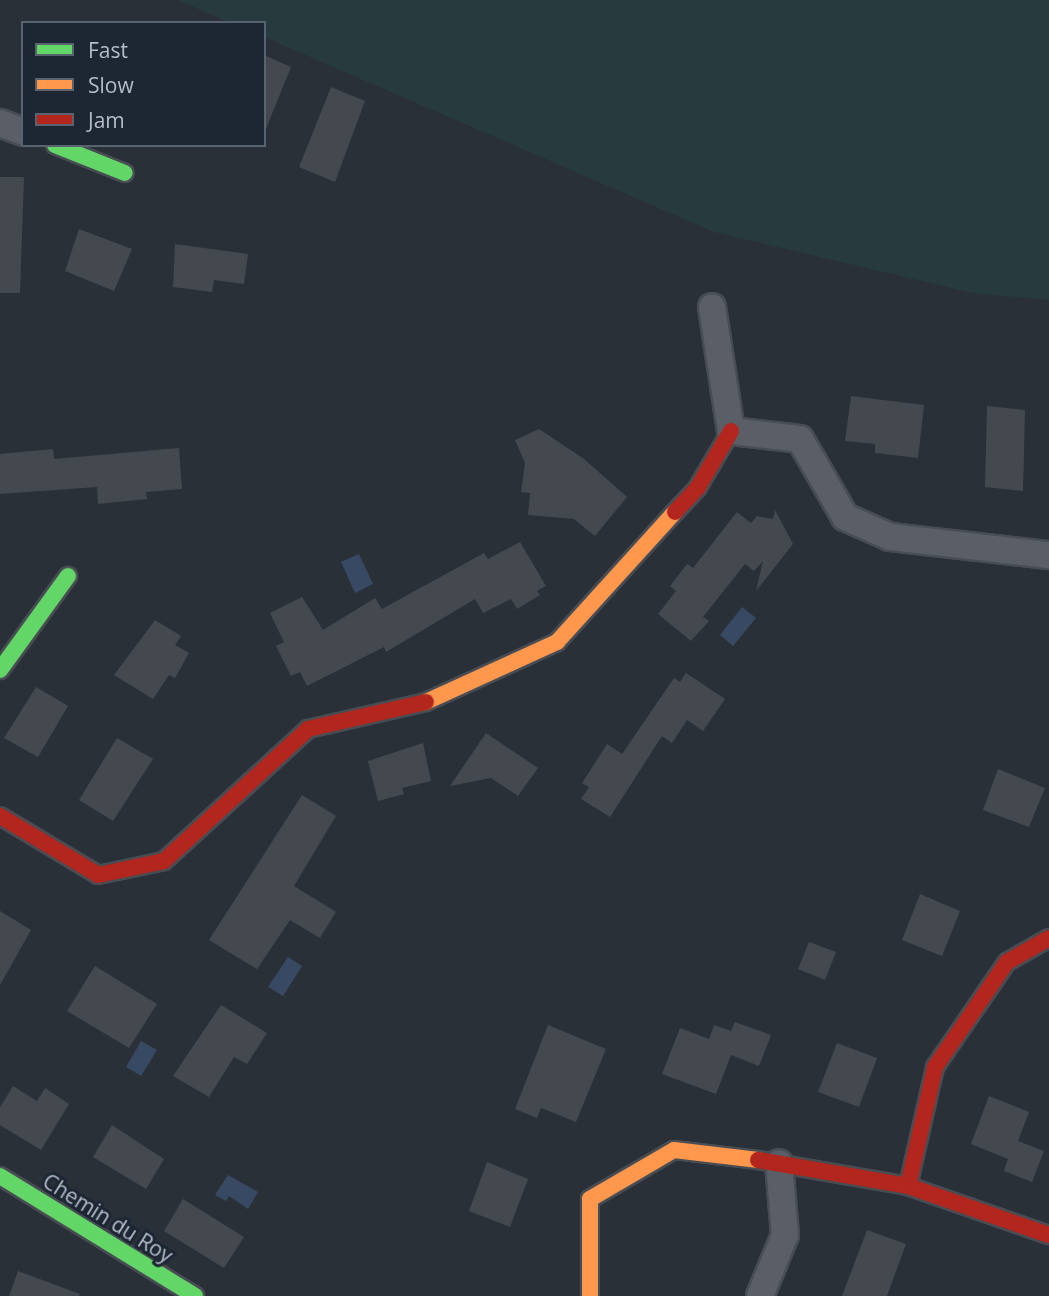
<!DOCTYPE html>
<style>
body{margin:0}
#map{position:relative;width:1049px;height:1296px;overflow:hidden;background:#2a3038;font-family:"Open Sans",sans-serif}
div>[style]{position:absolute}
.green>*{inset:0;background:#273a3e}
.water>*{inset:0;background:#384963}
.building>*{inset:0;background:#444950}
.roads{filter:drop-shadow(2px 0 #484c53) drop-shadow(-2px 0 #484c53) drop-shadow(0 2px #484c53) drop-shadow(0 -2px #484c53)}
.street>*{height:26px;margin:-13px;padding:0 13px;transform-origin:13px;border-radius:13px;background:#5a5e66}
.fast>*{height:16px;margin:-8px;padding:0 8px;transform-origin:8px;border-radius:8px;background:#63d668}
.slow>*{height:16px;margin:-8px;padding:0 8px;transform-origin:8px;border-radius:8px;background:#ff974d}
.jam>*{height:16px;margin:-8px;padding:0 8px;transform-origin:8px;border-radius:8px;background:#b3261e}
span{translate:-50% -50%;white-space:nowrap;text-align:center;line-height:1.15;-webkit-text-stroke:6px #1d2633;paint-order:stroke}
.street-label{font-size:21px;color:#b4bcc9}
.legend{position:absolute;left:21px;top:21px;width:245px;height:126px;box-sizing:border-box;background:#1d2633;border:2px solid #59626f;margin:0;padding:9px 12px;list-style:none;font-size:21px;color:#b4bcc9}
.legend li{display:flex;align-items:center;gap:14px;height:35px}
.legend b{width:35px;border:2px solid #59626f}
</style>
<div id="map">
<div class="green">
<div style="clip-path:polygon(178px 0,1049px 0,1049px 300px,973px 293px,714px 232px,264px 37px,264px 23px,230px 23px)"></div>
</div>
<div class="water">
<div style="clip-path:polygon(359px 554px,373px 584px,355px 593px,341px 562px)"></div>
<div style="clip-path:polygon(742px 607px,756px 618px,733px 646px,720px 635px)"></div>
<div style="clip-path:polygon(288px 957px,302px 966px,283px 996px,268px 987px)"></div>
<div style="clip-path:polygon(141px 1041px,157px 1050px,141px 1076px,126px 1067px)"></div>
<div style="clip-path:polygon(228px 1175px,258px 1192px,248px 1209px,229px 1196px,226px 1201px,215px 1195px)"></div>
</div>
<div class="building">
<div style="clip-path:polygon(264px 55px,291px 67px,265px 131px,264px 131px)"></div>
<div style="clip-path:polygon(331px 87px,365px 101px,335px 182px,299px 167px)"></div>
<div style="clip-path:polygon(0 177px,24px 177px,20px 293px,0 293px)"></div>
<div style="clip-path:polygon(79px 229px,132px 249px,114px 291px,65px 271px)"></div>
<div style="clip-path:polygon(175px 244px,248px 254px,244px 284px,214px 280px,212px 292px,173px 287px)"></div>
<div style="clip-path:polygon(851px 396px,924px 405px,918px 458px,875px 453px,875px 444px,845px 441px)"></div>
<div style="clip-path:polygon(987px 406px,1025px 410px,1023px 491px,985px 487px)"></div>
<div style="clip-path:polygon(539px 429px,584px 459px,627px 497px,595px 536px,574px 519px,528px 515px,530px 493px,521px 492px,525px 463px,515px 440px)"></div>
<div style="clip-path:polygon(179px 448px,182px 489px,146px 492px,147px 499px,98px 504px,97px 487px,0 494px,0 454px,53px 449px,54px 459px)"></div>
<div style="clip-path:polygon(775px 510px,793px 544px,756px 591px,763px 561px,754px 571px,745px 564px,703px 617px,709px 621px,691px 641px,658px 614px,676px 591px,670px 586px,687px 564px,693px 568px,737px 512px,751px 523px,757px 516px,773px 519px)"></div>
<div style="clip-path:polygon(520px 542px,546px 586px,537px 591px,540px 595px,517px 609px,511px 599px,483px 613px,475px 599px,386px 652px,384px 647px,307px 686px,300px 672px,291px 676px,276px 646px,284px 642px,270px 613px,302px 597px,323px 630px,375px 598px,382px 609px,484px 553px,488px 559px)"></div>
<div style="clip-path:polygon(155px 620px,181px 636px,175px 645px,189px 653px,175px 678px,169px 675px,153px 699px,114px 675px)"></div>
<div style="clip-path:polygon(686px 673px,725px 699px,703px 731px,687px 720px,672px 743px,662px 736px,610px 817px,581px 799px,589px 787px,582px 783px,607px 744px,622px 754px,674px 678px,680px 682px)"></div>
<div style="clip-path:polygon(36px 687px,68px 706px,38px 757px,4px 738px)"></div>
<div style="clip-path:polygon(486px 733px,538px 768px,518px 796px,491px 778px,450px 786px)"></div>
<div style="clip-path:polygon(117px 738px,153px 759px,113px 821px,79px 800px)"></div>
<div style="clip-path:polygon(423px 743px,431px 781px,402px 788px,404px 794px,378px 801px,368px 761px)"></div>
<div style="clip-path:polygon(998px 769px,1045px 788px,1029px 827px,983px 810px)"></div>
<div style="clip-path:polygon(302px 795px,336px 816px,294px 886px,336px 912px,320px 938px,290px 920px,257px 969px,209px 940px)"></div>
<div style="clip-path:polygon(920px 894px,960px 911px,942px 956px,902px 940px)"></div>
<div style="clip-path:polygon(0 911px,31px 930px,0 985px)"></div>
<div style="clip-path:polygon(809px 942px,836px 952px,825px 980px,798px 969px)"></div>
<div style="clip-path:polygon(95px 966px,157px 1004px,129px 1048px,67px 1011px)"></div>
<div style="clip-path:polygon(221px 1005px,267px 1033px,247px 1064px,234px 1057px,209px 1097px,173px 1076px)"></div>
<div style="clip-path:polygon(735px 1022px,771px 1035px,759px 1066px,731px 1055px,716px 1094px,662px 1074px,680px 1028px,709px 1039px,714px 1025px,731px 1031px)"></div>
<div style="clip-path:polygon(548px 1025px,606px 1049px,576px 1122px,541px 1108px,537px 1118px,515px 1109px)"></div>
<div style="clip-path:polygon(837px 1043px,877px 1058px,859px 1107px,818px 1092px)"></div>
<div style="clip-path:polygon(13px 1086px,37px 1101px,45px 1088px,69px 1104px,41px 1150px,0 1125px,0 1107px)"></div>
<div style="clip-path:polygon(989px 1096px,1029px 1112px,1018px 1141px,1044px 1151px,1032px 1182px,1004px 1171px,1008px 1159px,971px 1144px)"></div>
<div style="clip-path:polygon(112px 1125px,164px 1159px,146px 1189px,93px 1157px)"></div>
<div style="clip-path:polygon(487px 1162px,528px 1179px,510px 1227px,469px 1211px)"></div>
<div style="clip-path:polygon(183px 1199px,244px 1237px,224px 1268px,164px 1231px)"></div>
<div style="clip-path:polygon(867px 1230px,906px 1244px,887px 1296px,842px 1296px)"></div>
<div style="clip-path:polygon(18px 1271px,80px 1294px,79px 1296px,9px 1296px)"></div>
</div>
<div class="roads">
<div class="street">
<div style="left:0;top:123px;width:25px;rotate:21deg"></div>
<div style="left:712px;top:307px;width:125px;rotate:81.3deg"></div>
<div style="left:731px;top:431px;width:69px;rotate:6.6deg"></div>
<div style="left:800px;top:439px;width:90px;rotate:60deg"></div>
<div style="left:845px;top:517px;width:49px;rotate:24deg"></div>
<div style="left:890px;top:537px;width:160px;rotate:6.5deg"></div>
<div style="left:760px;top:1296px;width:66px;rotate:-67.7deg"></div>
<div style="left:785px;top:1235px;width:72px;rotate:-94.8deg"></div>
</div>
<div class="fast">
<div style="left:55px;top:145px;width:75px;rotate:21.8deg"></div>
<div style="left:0;top:670px;width:116px;rotate:-54.1deg"></div>
<div style="left:0;top:1176px;width:229px;rotate:31.6deg"></div>
</div>
<div class="slow">
<div style="left:426px;top:702px;width:144px;rotate:-24.6deg"></div>
<div style="left:557px;top:642px;width:176px;rotate:-47.8deg"></div>
<div style="left:590px;top:1296px;width:97px;rotate:-90deg"></div>
<div style="left:590px;top:1199px;width:97px;rotate:-30.3deg"></div>
<div style="left:674px;top:1150px;width:85px;rotate:6.8deg"></div>
</div>
<div class="jam">
<div style="left:675px;top:512px;width:34px;rotate:-47deg"></div>
<div style="left:698px;top:487px;width:65px;rotate:-59.5deg"></div>
<div style="left:0;top:816px;width:114px;rotate:31deg"></div>
<div style="left:98px;top:875px;width:67px;rotate:-12deg"></div>
<div style="left:164px;top:861px;width:195px;rotate:-42.5deg"></div>
<div style="left:308px;top:729px;width:121px;rotate:-12.9deg"></div>
<div style="left:758px;top:1160px;width:152px;rotate:9.8deg"></div>
<div style="left:908px;top:1186px;width:149px;rotate:19.2deg"></div>
<div style="left:908px;top:1186px;width:122px;rotate:-77.2deg"></div>
<div style="left:935px;top:1067px;width:127px;rotate:-55.6deg"></div>
<div style="left:1007px;top:962px;width:48px;rotate:-29.7deg"></div>
</div>
</div>
<div class="street-label">
<span style="left:108px;top:1218px;rotate:32deg">Chemin du Roy</span>
</div>
<ul class="legend">
<li><b style="height:9px;background:#63d668"></b>Fast</li>
<li><b style="height:9px;background:#ff974d"></b>Slow</li>
<li><b style="height:9px;background:#b3261e"></b>Jam</li>
</ul>
</div>
